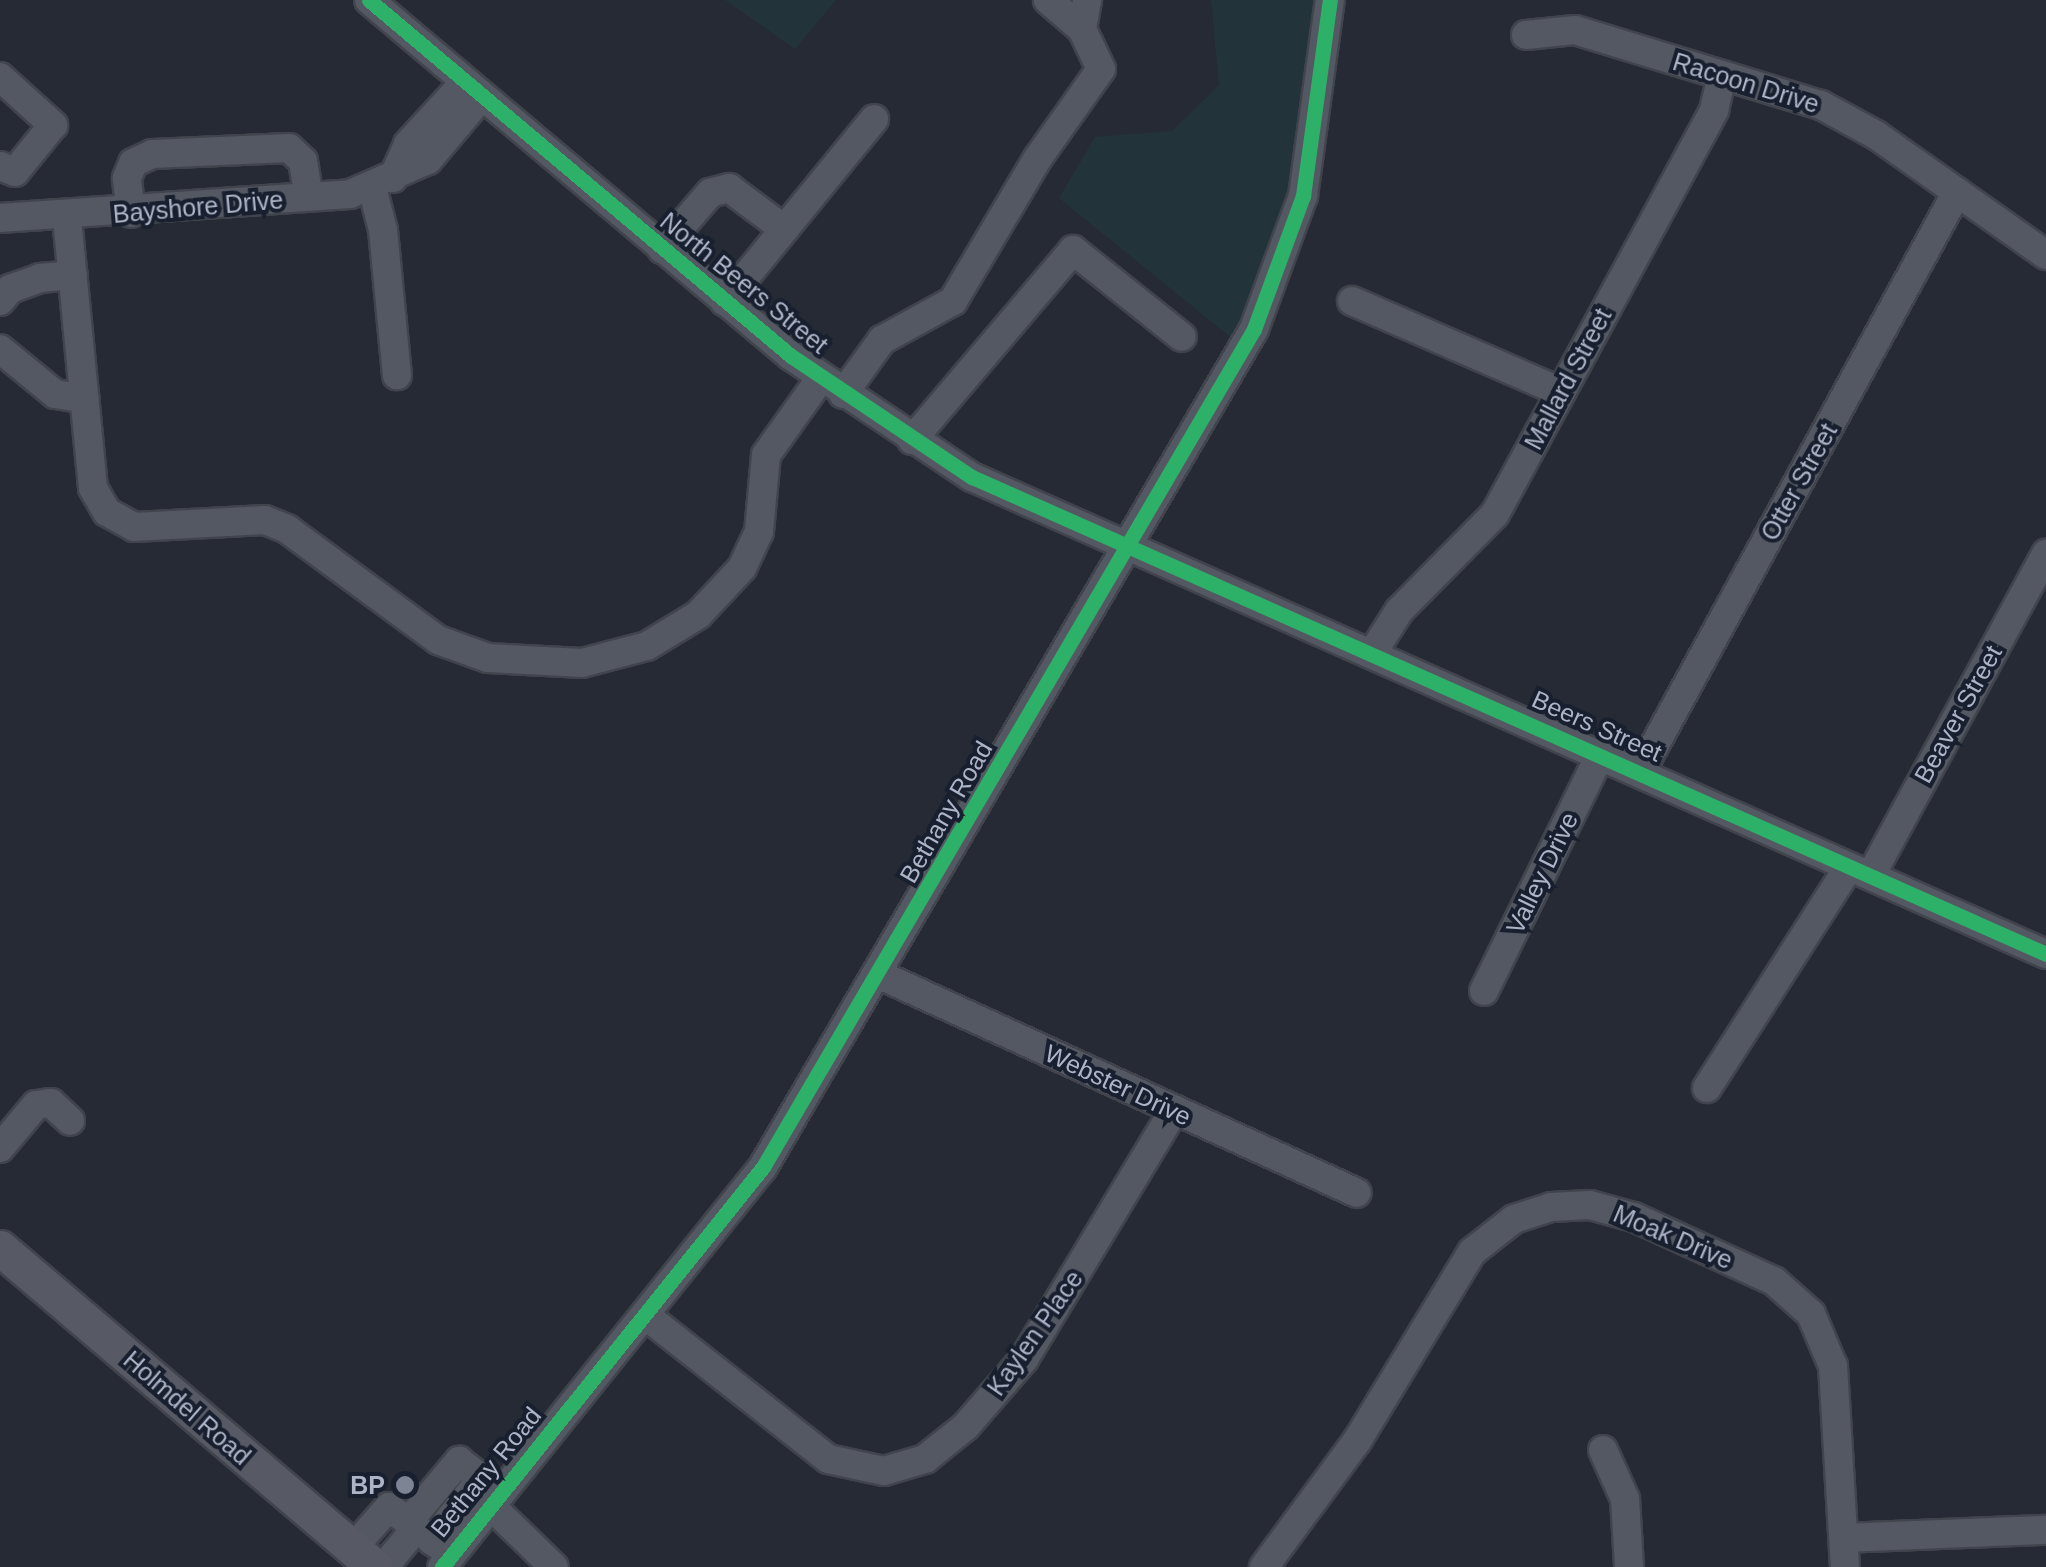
<!DOCTYPE html>
<style>
body{margin:0}
#map{position:relative;width:2046px;height:1567px;overflow:hidden;background:#252a34;font-family:Arial,sans-serif}
div>[style]{position:absolute}
.green>*{inset:0;background:#22343a}
.roads{filter:drop-shadow(2px 0 #41444c) drop-shadow(-2px 0 #41444c) drop-shadow(0 2px #41444c) drop-shadow(0 -2px #41444c)}
.minor>*{height:28px;margin:-14px;padding:0 14px;transform-origin:14px;border-radius:14px;background:#545862}
.major>*{height:35px;margin:-17.5px;padding:0 17.5px;transform-origin:17.5px;border-radius:17.5px;background:#575a64}
.cycleway>*{height:15px;margin:-7.5px;padding:0 7.5px;transform-origin:7.5px;border-radius:7.5px;background:#2db169}
.dots>*{width:28px;height:28px;translate:-50% -50%;box-sizing:border-box;border:5px solid #181f2f;border-radius:50%}
span{translate:-50% -50%;white-space:nowrap;text-align:center;line-height:1.15;-webkit-text-stroke:8px #181f2f;paint-order:stroke}
.street-label{font-size:25px;color:#adb4c7}
.poi-label{font-size:25px;color:#adb4c7;font-weight:700}
.right{translate:-100% -50%;text-align:right}
</style>
<div id="map">
<div class="green">
<div style="clip-path:polygon(725px 0,836px 0,795px 49px)"></div>
<div style="clip-path:polygon(1211px 0,1333px 0,1313px 177px,1245px 349px,1059px 198px,1095px 137px,1172px 131px,1219px 85px)"></div>
</div>
<div class="roads">
<div class="minor">
<div style="left:369px;top:0;width:552px;rotate:40.15deg"></div>
<div style="left:791px;top:356px;width:218px;rotate:33.8deg"></div>
<div style="left:972px;top:477px;width:1175px;rotate:23.95deg"></div>
<div style="left:1082px;top:29px;width:29px;rotate:-80deg"></div>
<div style="left:1526px;top:35px;width:49px;rotate:-5.8deg"></div>
<div style="left:1575px;top:30px;width:257px;rotate:17deg"></div>
<div style="left:1821px;top:105px;width:63px;rotate:28.6deg"></div>
<div style="left:1876px;top:135px;width:208px;rotate:35.2deg"></div>
<div style="left:0;top:77px;width:72px;rotate:42.2deg"></div>
<div style="left:53px;top:125px;width:60px;rotate:129deg"></div>
<div style="left:15px;top:172px;width:16px;rotate:-158deg"></div>
<div style="left:393px;top:178px;width:37px;rotate:-66deg"></div>
<div style="left:408px;top:144px;width:83px;rotate:-47.4deg"></div>
<div style="left:372px;top:187px;width:44px;rotate:75.7deg"></div>
<div style="left:383px;top:230px;width:146px;rotate:84.5deg"></div>
<div style="left:131px;top:213px;width:35px;rotate:-97deg"></div>
<div style="left:127px;top:178px;width:16px;rotate:-68deg"></div>
<div style="left:133px;top:163px;width:21px;rotate:-25deg"></div>
<div style="left:152px;top:154px;width:137px;rotate:-2.5deg"></div>
<div style="left:289px;top:148px;width:19px;rotate:43deg"></div>
<div style="left:303px;top:161px;width:36px;rotate:81deg"></div>
<div style="left:0;top:218px;width:351px;rotate:-3.9deg"></div>
<div style="left:350px;top:194px;width:85px;rotate:-23.6deg"></div>
<div style="left:428px;top:160px;width:82px;rotate:-49.9deg"></div>
<div style="left:67px;top:218px;width:271px;rotate:84.5deg"></div>
<div style="left:93px;top:488px;width:28px;rotate:60deg"></div>
<div style="left:107px;top:512px;width:31px;rotate:29deg"></div>
<div style="left:134px;top:527px;width:131px;rotate:-3.1deg"></div>
<div style="left:265px;top:520px;width:24px;rotate:22deg"></div>
<div style="left:287px;top:529px;width:187px;rotate:36.3deg"></div>
<div style="left:438px;top:640px;width:53px;rotate:19.8deg"></div>
<div style="left:488px;top:658px;width:94px;rotate:3deg"></div>
<div style="left:582px;top:663px;width:67px;rotate:-14.7deg"></div>
<div style="left:647px;top:646px;width:60px;rotate:-31.3deg"></div>
<div style="left:698px;top:615px;width:64px;rotate:-46.9deg"></div>
<div style="left:742px;top:568px;width:40px;rotate:-65deg"></div>
<div style="left:759px;top:532px;width:77px;rotate:-84.8deg"></div>
<div style="left:766px;top:455px;width:95px;rotate:-54.5deg"></div>
<div style="left:662px;top:249px;width:74px;rotate:-49.4deg"></div>
<div style="left:710px;top:193px;width:20px;rotate:-15deg"></div>
<div style="left:729px;top:188px;width:69px;rotate:36.7deg"></div>
<div style="left:0;top:301px;width:16px;rotate:-50deg"></div>
<div style="left:10px;top:289px;width:32px;rotate:-20deg"></div>
<div style="left:40px;top:278px;width:33px;rotate:-5deg"></div>
<div style="left:1352px;top:301px;width:228px;rotate:23.5deg"></div>
<div style="left:725px;top:302px;width:236px;rotate:-50.8deg"></div>
<div style="left:0;top:349px;width:71px;rotate:39.3deg"></div>
<div style="left:55px;top:394px;width:30px;rotate:9deg"></div>
<div style="left:843px;top:394px;width:67px;rotate:-54.2deg"></div>
<div style="left:882px;top:340px;width:81px;rotate:-28.8deg"></div>
<div style="left:953px;top:301px;width:166px;rotate:-59.3deg"></div>
<div style="left:1038px;top:158px;width:109px;rotate:-54.7deg"></div>
<div style="left:1101px;top:69px;width:44px;rotate:-115.4deg"></div>
<div style="left:1082px;top:29px;width:45px;rotate:-139.5deg"></div>
<div style="left:912px;top:440px;width:249px;rotate:-49.7deg"></div>
<div style="left:1073px;top:250px;width:139px;rotate:38.6deg"></div>
<div style="left:1373px;top:652px;width:49px;rotate:-57.6deg"></div>
<div style="left:1399px;top:611px;width:136px;rotate:-45.3deg"></div>
<div style="left:1495px;top:514px;width:460px;rotate:-61.5deg"></div>
<div style="left:1714px;top:110px;width:35px;rotate:-77deg"></div>
<div style="left:1640px;top:772px;width:661px;rotate:-61.34deg"></div>
<div style="left:1871px;top:875px;width:366px;rotate:-61.4deg"></div>
<div style="left:880px;top:975px;width:524px;rotate:24.56deg"></div>
<div style="left:1484px;top:991px;width:263px;rotate:-63.8deg"></div>
<div style="left:1707px;top:1088px;width:261px;rotate:-57.3deg"></div>
<div style="left:0;top:1148px;width:56px;rotate:-50.1deg"></div>
<div style="left:36px;top:1105px;width:15px;rotate:-8deg"></div>
<div style="left:51px;top:1103px;width:26px;rotate:43deg"></div>
<div style="left:645px;top:1315px;width:233px;rotate:38.2deg"></div>
<div style="left:828px;top:1459px;width:57px;rotate:12.1deg"></div>
<div style="left:884px;top:1471px;width:43px;rotate:-16.3deg"></div>
<div style="left:925px;top:1459px;width:53px;rotate:-38.8deg"></div>
<div style="left:966px;top:1426px;width:89px;rotate:-49.1deg"></div>
<div style="left:1024px;top:1359px;width:291px;rotate:-58.9deg"></div>
<div style="left:1603px;top:1450px;width:54px;rotate:65.8deg"></div>
<div style="left:1625px;top:1499px;width:68px;rotate:86.6deg"></div>
<div style="left:490px;top:1505px;width:89px;rotate:44.1deg"></div>
<div style="left:408px;top:1522px;width:80px;rotate:-50.1deg"></div>
<div style="left:459px;top:1461px;width:52px;rotate:38deg"></div>
<div style="left:1844px;top:1538px;width:202px;rotate:-2.3deg"></div>
<div style="left:432px;top:1541px;width:80px;rotate:-51.6deg"></div>
<div style="left:352px;top:1549px;width:56px;rotate:-48.6deg"></div>
<div style="left:389px;top:1507px;width:78px;rotate:37.7deg"></div>
<div style="left:384px;top:1567px;width:50px;rotate:-50.6deg"></div>
<div style="left:442px;top:1567px;width:513px;rotate:-51.25deg"></div>
<div style="left:763px;top:1167px;width:971px;rotate:-59.63deg"></div>
<div style="left:1254px;top:329px;width:142px;rotate:-69.8deg"></div>
<div style="left:1303px;top:196px;width:198px;rotate:-82.2deg"></div>
<div style="left:1264px;top:1567px;width:157px;rotate:-53.6deg"></div>
<div style="left:1357px;top:1441px;width:221px;rotate:-58.7deg"></div>
<div style="left:1472px;top:1252px;width:53px;rotate:-38.2deg"></div>
<div style="left:1514px;top:1219px;width:39px;rotate:-18deg"></div>
<div style="left:1551px;top:1207px;width:39px;rotate:-3deg"></div>
<div style="left:1590px;top:1205px;width:46px;rotate:15.3deg"></div>
<div style="left:1634px;top:1217px;width:154px;rotate:24.6deg"></div>
<div style="left:1774px;top:1281px;width:50px;rotate:41.7deg"></div>
<div style="left:1811px;top:1314px;width:56px;rotate:67.1deg"></div>
<div style="left:1833px;top:1366px;width:201px;rotate:86.6deg"></div>
</div>
<div class="major">
<div style="left:0;top:1248px;width:492px;rotate:40.4deg"></div>
</div>
</div>
<div class="cycleway">
<div style="left:369px;top:0;width:552px;rotate:40.15deg"></div>
<div style="left:791px;top:356px;width:218px;rotate:33.8deg"></div>
<div style="left:972px;top:477px;width:1175px;rotate:23.95deg"></div>
<div style="left:442px;top:1567px;width:513px;rotate:-51.25deg"></div>
<div style="left:763px;top:1167px;width:971px;rotate:-59.63deg"></div>
<div style="left:1254px;top:329px;width:142px;rotate:-69.8deg"></div>
<div style="left:1303px;top:196px;width:198px;rotate:-82.2deg"></div>
</div>
<div class="dots">
<div style="left:405px;top:1485px;background:#7d8494"></div>
</div>
<div class="street-label">
<span style="left:1746px;top:83px;rotate:17deg">Racoon Drive</span>
<span style="left:198px;top:207px;rotate:-5deg">Bayshore Drive</span>
<span style="left:744px;top:283px;rotate:39deg">North Beers Street</span>
<span style="left:1568px;top:379px;rotate:-62deg">Mallard Street</span>
<span style="left:1799px;top:482px;rotate:-61deg">Otter Street</span>
<span style="left:1958px;top:714px;rotate:-61deg">Beaver Street</span>
<span style="left:1597px;top:726px;rotate:24deg">Beers Street</span>
<span style="left:946px;top:812px;rotate:-60deg">Bethany Road</span>
<span style="left:1542px;top:873px;rotate:-64deg">Valley Drive</span>
<span style="left:1118px;top:1085px;rotate:25deg">Webster Drive</span>
<span style="left:1673px;top:1237px;rotate:23deg">Moak Drive</span>
<span style="left:1035px;top:1333px;rotate:-55deg">Kaylen Place</span>
<span style="left:187px;top:1408px;rotate:41deg">Holmdel Road</span>
<span style="left:486px;top:1472px;rotate:-51deg">Bethany Road</span>
</div>
<div class="poi-label">
<span class="right" style="left:385px;top:1485px">BP</span>
</div>
</div>
